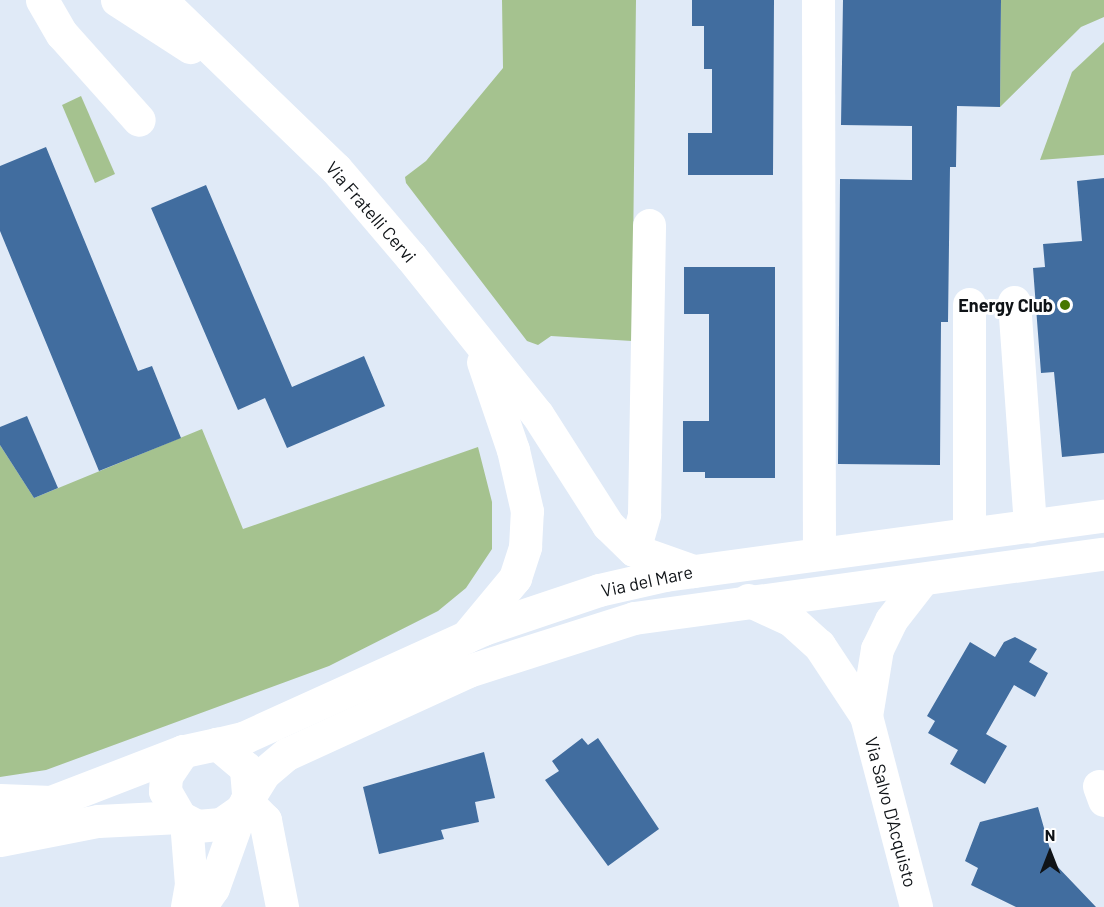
<!DOCTYPE html>
<style>
body{margin:0}
#map{position:relative;width:1104px;height:907px;overflow:hidden;background:#e0eaf7;font-family:Barlow,sans-serif}
div>[style]{position:absolute}
.green>*{inset:0;background:#a5c28f}
.building>*{inset:0;background:#416d9f}
.minor>*{height:33px;margin:-16.5px;padding:0 16.5px;transform-origin:16.5px;border-radius:16.5px;background:#fff}
.major>*{height:33px;margin:-16.5px;padding:0 16.5px;transform-origin:16.5px;border-radius:16.5px;background:#fff}
.dots>*{width:16px;height:16px;translate:-50% -50%;box-sizing:border-box;border:3px solid #fff;border-radius:50%}
span{translate:-50% -50%;white-space:nowrap;text-align:center;line-height:1.15;-webkit-text-stroke:6px #fff;paint-order:stroke}
.street-label{font-size:18px;color:#0f1317}
.poi-label{font-size:18px;color:#0f1317;font-weight:700}
.right{translate:-100% -50%;text-align:right}
.north{position:absolute;left:1020px;top:823px;width:60px;height:60px;-webkit-text-stroke:4px #fff;paint-order:stroke;rotate:0deg;font-size:16px;font-weight:700;line-height:24px;text-align:center;color:#0f1317}
.north::after{content:'';display:block;margin:auto;width:21px;height:27px;background:#0f1317;clip-path:polygon(50% 0,100% 100%,50% 72%,0 100%)}
</style>
<div id="map">
<div class="green">
<div style="clip-path:polygon(502px 0,636px 0,632px 341px,551px 336px,538px 345px,527px 341px,406px 183px,405px 177px,426px 161px,503px 68px)"></div>
<div style="clip-path:polygon(1001px 0,1104px 0,1104px 17px,1081px 27px,1000px 107px)"></div>
<div style="clip-path:polygon(1104px 42px,1104px 155px,1040px 160px,1072px 72px)"></div>
<div style="clip-path:polygon(81px 96px,115px 174px,95px 183px,62px 105px)"></div>
<div style="clip-path:polygon(202px 429px,243px 529px,478px 447px,492px 502px,492px 549px,466px 588px,438px 611px,329px 666px,46px 770px,0 777px,0 445px,34px 498px)"></div>
</div>
<div class="building">
<div style="clip-path:polygon(692px 0,774px 0,773px 175px,688px 175px,688px 133px,712px 133px,712px 69px,704px 69px,704px 26px,692px 26px)"></div>
<div style="clip-path:polygon(843px 0,1001px 0,1000px 107px,957px 106px,956px 167px,950px 167px,948px 322px,941px 322px,940px 465px,838px 464px,840px 179px,912px 180px,912px 126px,841px 125px)"></div>
<div style="clip-path:polygon(46px 147px,138px 371px,152px 366px,181px 438px,99px 471px,0 231px,0 166px)"></div>
<div style="clip-path:polygon(1104px 178px,1104px 453px,1062px 457px,1054px 372px,1041px 373px,1033px 268px,1045px 267px,1043px 244px,1082px 241px,1077px 181px)"></div>
<div style="clip-path:polygon(206px 185px,292px 387px,364px 356px,385px 406px,287px 448px,265px 398px,238px 410px,151px 208px)"></div>
<div style="clip-path:polygon(684px 267px,775px 267px,775px 478px,705px 478px,705px 472px,683px 472px,683px 421px,709px 421px,709px 314px,684px 314px)"></div>
<div style="clip-path:polygon(27px 416px,58px 488px,34px 498px,0 445px,0 427px)"></div>
<div style="clip-path:polygon(1015px 637px,1037px 649px,1029px 662px,1048px 673px,1035px 697px,1014px 685px,986px 734px,1007px 746px,985px 784px,950px 764px,958px 750px,928px 733px,935px 721px,927px 716px,970px 642px,995px 657px,1004px 642px)"></div>
<div style="clip-path:polygon(582px 738px,588px 745px,598px 738px,659px 829px,608px 866px,545px 780px,559px 771px,552px 761px)"></div>
<div style="clip-path:polygon(484px 752px,495px 798px,475px 802px,479px 822px,441px 830px,444px 839px,379px 854px,363px 787px)"></div>
<div style="clip-path:polygon(1038px 807px,1054px 863px,1096px 907px,1016px 907px,971px 885px,978px 868px,965px 861px,980px 822px)"></div>
</div>
<div class="minor">
<div style="left:42px;top:0;width:39px;rotate:60deg"></div>
<div style="left:62px;top:34px;width:115px;rotate:48.2deg"></div>
<div style="left:117px;top:0;width:87px;rotate:32.8deg"></div>
<div style="left:161px;top:0;width:243px;rotate:44deg"></div>
<div style="left:336px;top:169px;width:116px;rotate:49.6deg"></div>
<div style="left:411px;top:257px;width:201px;rotate:51.3deg"></div>
<div style="left:537px;top:414px;width:132px;rotate:57.4deg"></div>
<div style="left:608px;top:525px;width:36px;rotate:44deg"></div>
<div style="left:634px;top:550px;width:63px;rotate:19.6deg"></div>
<div style="left:818px;top:0;width:554px;rotate:89.9deg"></div>
<div style="left:1014px;top:302px;width:225px;rotate:85.9deg"></div>
<div style="left:969px;top:304px;width:230px;rotate:90deg"></div>
<div style="left:634px;top:550px;width:37px;rotate:-74deg"></div>
<div style="left:644px;top:514px;width:289px;rotate:-89deg"></div>
<div style="left:748px;top:600px;width:47px;rotate:24.9deg"></div>
<div style="left:791px;top:620px;width:38px;rotate:42deg"></div>
<div style="left:819px;top:645px;width:85px;rotate:56.5deg"></div>
<div style="left:866px;top:716px;width:197px;rotate:75.3deg"></div>
<div style="left:466px;top:637px;width:77px;rotate:-50.3deg"></div>
<div style="left:515px;top:578px;width:33px;rotate:-72deg"></div>
<div style="left:525px;top:547px;width:36px;rotate:-87deg"></div>
<div style="left:527px;top:511px;width:63px;rotate:-102.9deg"></div>
<div style="left:513px;top:450px;width:93px;rotate:-108.8deg"></div>
<div style="left:866px;top:716px;width:68px;rotate:-80.7deg"></div>
<div style="left:877px;top:649px;width:32px;rotate:-64deg"></div>
<div style="left:891px;top:620px;width:51px;rotate:-52.2deg"></div>
<div style="left:1099px;top:786px;width:15px;rotate:70deg"></div>
<div style="left:0;top:800px;width:51px;rotate:2.2deg"></div>
<div style="left:246px;top:801px;width:27px;rotate:45deg"></div>
<div style="left:265px;top:820px;width:89px;rotate:78.9deg"></div>
</div>
<div class="major">
<div style="left:217px;top:744px;width:27px;rotate:-13deg"></div>
<div style="left:243px;top:738px;width:264px;rotate:-24.4deg"></div>
<div style="left:483px;top:629px;width:122px;rotate:-18.6deg"></div>
<div style="left:599px;top:590px;width:68px;rotate:-12.8deg"></div>
<div style="left:665px;top:575px;width:443px;rotate:-7.7deg"></div>
<div style="left:248px;top:793px;width:25px;rotate:-95deg"></div>
<div style="left:246px;top:768px;width:38px;rotate:-140deg"></div>
<div style="left:217px;top:744px;width:35px;rotate:168deg"></div>
<div style="left:183px;top:751px;width:30px;rotate:124deg"></div>
<div style="left:166px;top:776px;width:15px;rotate:94deg"></div>
<div style="left:165px;top:791px;width:30px;rotate:60deg"></div>
<div style="left:180px;top:817px;width:19px;rotate:28deg"></div>
<div style="left:197px;top:826px;width:24px;rotate:-5deg"></div>
<div style="left:221px;top:824px;width:24px;rotate:-35deg"></div>
<div style="left:241px;top:810px;width:44px;rotate:-58.1deg"></div>
<div style="left:264px;top:773px;width:30px;rotate:-40deg"></div>
<div style="left:287px;top:754px;width:199px;rotate:-24.6deg"></div>
<div style="left:468px;top:671px;width:174px;rotate:-17.7deg"></div>
<div style="left:634px;top:618px;width:474px;rotate:-7.8deg"></div>
<div style="left:186px;top:821px;width:63px;rotate:85.5deg"></div>
<div style="left:191px;top:884px;width:23px;rotate:100deg"></div>
<div style="left:0;top:829px;width:58px;rotate:-27.9deg"></div>
<div style="left:51px;top:802px;width:142px;rotate:-21.1deg"></div>
<div style="left:0;top:840px;width:100px;rotate:-11deg"></div>
<div style="left:98px;top:821px;width:82px;rotate:-2.8deg"></div>
<div style="left:200px;top:907px;width:23px;rotate:-56deg"></div>
<div style="left:213px;top:888px;width:83px;rotate:-70.3deg"></div>
</div>
<div class="dots">
<div style="left:1065px;top:305px;background:#467700"></div>
</div>
<div class="street-label">
<span style="left:371px;top:212px;rotate:49deg">Via Fratelli Cervi</span>
<span style="left:647px;top:581px;rotate:-12deg">Via del Mare</span>
<span style="left:891px;top:812px;rotate:75deg">Via Salvo D'Acquisto</span>
</div>
<div class="poi-label">
<span class="right" style="left:1053px;top:305px">Energy Club</span>
</div>
<div class="north">N</div>
</div>
